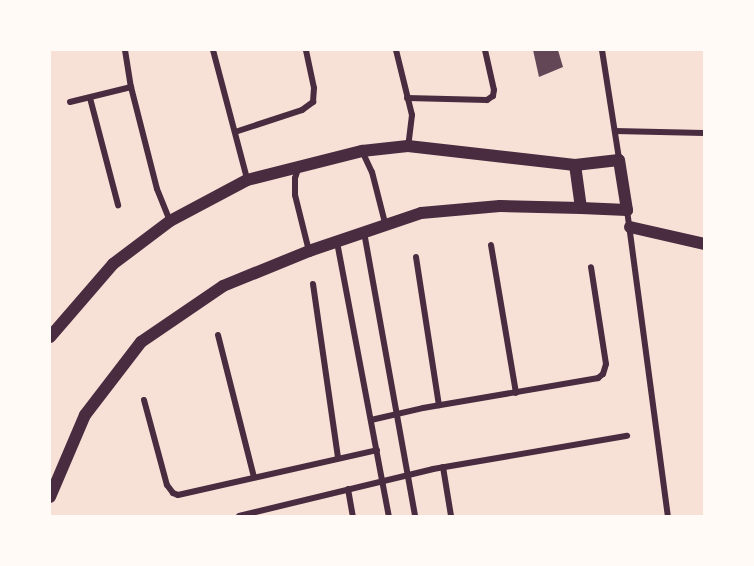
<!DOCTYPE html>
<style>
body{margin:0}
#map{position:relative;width:754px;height:566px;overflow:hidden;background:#f7e1d7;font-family:Jost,sans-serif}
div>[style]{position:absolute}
.building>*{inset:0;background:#644757}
.minor>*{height:6px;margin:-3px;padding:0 3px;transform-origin:3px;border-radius:3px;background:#4a2c40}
.secondary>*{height:12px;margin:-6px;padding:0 6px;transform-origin:6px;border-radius:6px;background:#4a2c40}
span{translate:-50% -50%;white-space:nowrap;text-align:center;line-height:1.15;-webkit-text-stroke:5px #fffaf5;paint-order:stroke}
.frame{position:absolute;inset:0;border:51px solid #fffaf5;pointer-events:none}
</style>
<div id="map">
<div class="building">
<div style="clip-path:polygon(533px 50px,558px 50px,563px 67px,539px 77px)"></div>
</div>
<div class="minor">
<div style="left:125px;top:50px;width:37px;rotate:81deg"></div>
<div style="left:131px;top:87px;width:105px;rotate:75.7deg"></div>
<div style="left:157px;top:189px;width:35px;rotate:68deg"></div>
<div style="left:213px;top:50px;width:133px;rotate:75.2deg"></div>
<div style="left:396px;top:50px;width:67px;rotate:76.2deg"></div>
<div style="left:412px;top:115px;width:31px;rotate:97deg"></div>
<div style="left:602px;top:50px;width:110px;rotate:81.1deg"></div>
<div style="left:90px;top:98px;width:111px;rotate:75.3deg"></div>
<div style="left:407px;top:98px;width:80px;rotate:1.4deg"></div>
<div style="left:487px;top:100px;width:7px;rotate:-34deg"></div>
<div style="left:493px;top:96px;width:6px;rotate:-81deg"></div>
<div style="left:494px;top:90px;width:41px;rotate:-102.7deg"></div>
<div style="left:70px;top:102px;width:63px;rotate:-13.8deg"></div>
<div style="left:615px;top:131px;width:89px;rotate:1.3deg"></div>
<div style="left:235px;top:132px;width:71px;rotate:-18.2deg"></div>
<div style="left:302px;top:110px;width:14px;rotate:-36deg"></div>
<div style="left:313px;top:102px;width:14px;rotate:-86deg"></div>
<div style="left:314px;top:88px;width:39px;rotate:-102deg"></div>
<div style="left:362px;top:151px;width:23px;rotate:65deg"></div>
<div style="left:372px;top:172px;width:53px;rotate:75.7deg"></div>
<div style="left:299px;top:166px;width:13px;rotate:108deg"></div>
<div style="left:295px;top:178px;width:17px;rotate:90deg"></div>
<div style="left:295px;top:195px;width:58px;rotate:76deg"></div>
<div style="left:627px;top:210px;width:309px;rotate:82.4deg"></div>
<div style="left:364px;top:232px;width:289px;rotate:79.8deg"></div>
<div style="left:337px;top:242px;width:279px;rotate:79.3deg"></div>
<div style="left:491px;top:245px;width:150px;rotate:80.4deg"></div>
<div style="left:416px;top:257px;width:150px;rotate:81.2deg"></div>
<div style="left:313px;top:284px;width:176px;rotate:81.8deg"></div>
<div style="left:218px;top:335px;width:146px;rotate:75.8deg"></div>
<div style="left:144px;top:400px;width:88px;rotate:74.9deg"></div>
<div style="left:167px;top:485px;width:10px;rotate:53deg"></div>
<div style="left:173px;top:493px;width:5px;rotate:22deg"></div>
<div style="left:178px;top:495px;width:204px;rotate:-12.7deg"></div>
<div style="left:371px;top:420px;width:53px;rotate:-13deg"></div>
<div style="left:423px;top:408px;width:178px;rotate:-9.7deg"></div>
<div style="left:598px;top:378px;width:6px;rotate:-39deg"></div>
<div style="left:603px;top:374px;width:10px;rotate:-73deg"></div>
<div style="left:606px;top:364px;width:98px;rotate:-98.8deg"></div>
<div style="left:443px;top:467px;width:50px;rotate:80.7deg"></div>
<div style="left:348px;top:489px;width:27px;rotate:80deg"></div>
<div style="left:239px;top:516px;width:200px;rotate:-13.6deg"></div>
<div style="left:433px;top:469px;width:197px;rotate:-9.7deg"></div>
</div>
<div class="secondary">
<div style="left:630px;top:227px;width:76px;rotate:12.9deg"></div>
<div style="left:50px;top:337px;width:96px;rotate:-49.2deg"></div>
<div style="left:113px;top:264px;width:71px;rotate:-37deg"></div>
<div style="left:170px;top:221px;width:87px;rotate:-28deg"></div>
<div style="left:247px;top:180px;width:119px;rotate:-14.2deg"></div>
<div style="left:362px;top:151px;width:46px;rotate:-6.2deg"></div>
<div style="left:408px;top:146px;width:168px;rotate:6.5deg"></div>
<div style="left:575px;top:165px;width:44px;rotate:-6.5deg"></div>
<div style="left:619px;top:160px;width:51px;rotate:80.9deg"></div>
<div style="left:627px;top:210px;width:46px;rotate:-177.5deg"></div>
<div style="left:581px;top:208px;width:43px;rotate:-97.9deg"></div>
<div style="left:50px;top:497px;width:89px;rotate:-66.9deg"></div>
<div style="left:85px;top:415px;width:92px;rotate:-52.5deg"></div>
<div style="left:141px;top:342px;width:99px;rotate:-34.3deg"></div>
<div style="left:223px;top:286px;width:93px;rotate:-22.1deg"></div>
<div style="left:309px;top:251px;width:118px;rotate:-18.7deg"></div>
<div style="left:421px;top:213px;width:79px;rotate:-5.1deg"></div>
<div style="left:500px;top:206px;width:81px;rotate:1.4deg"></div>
</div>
<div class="frame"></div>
</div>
